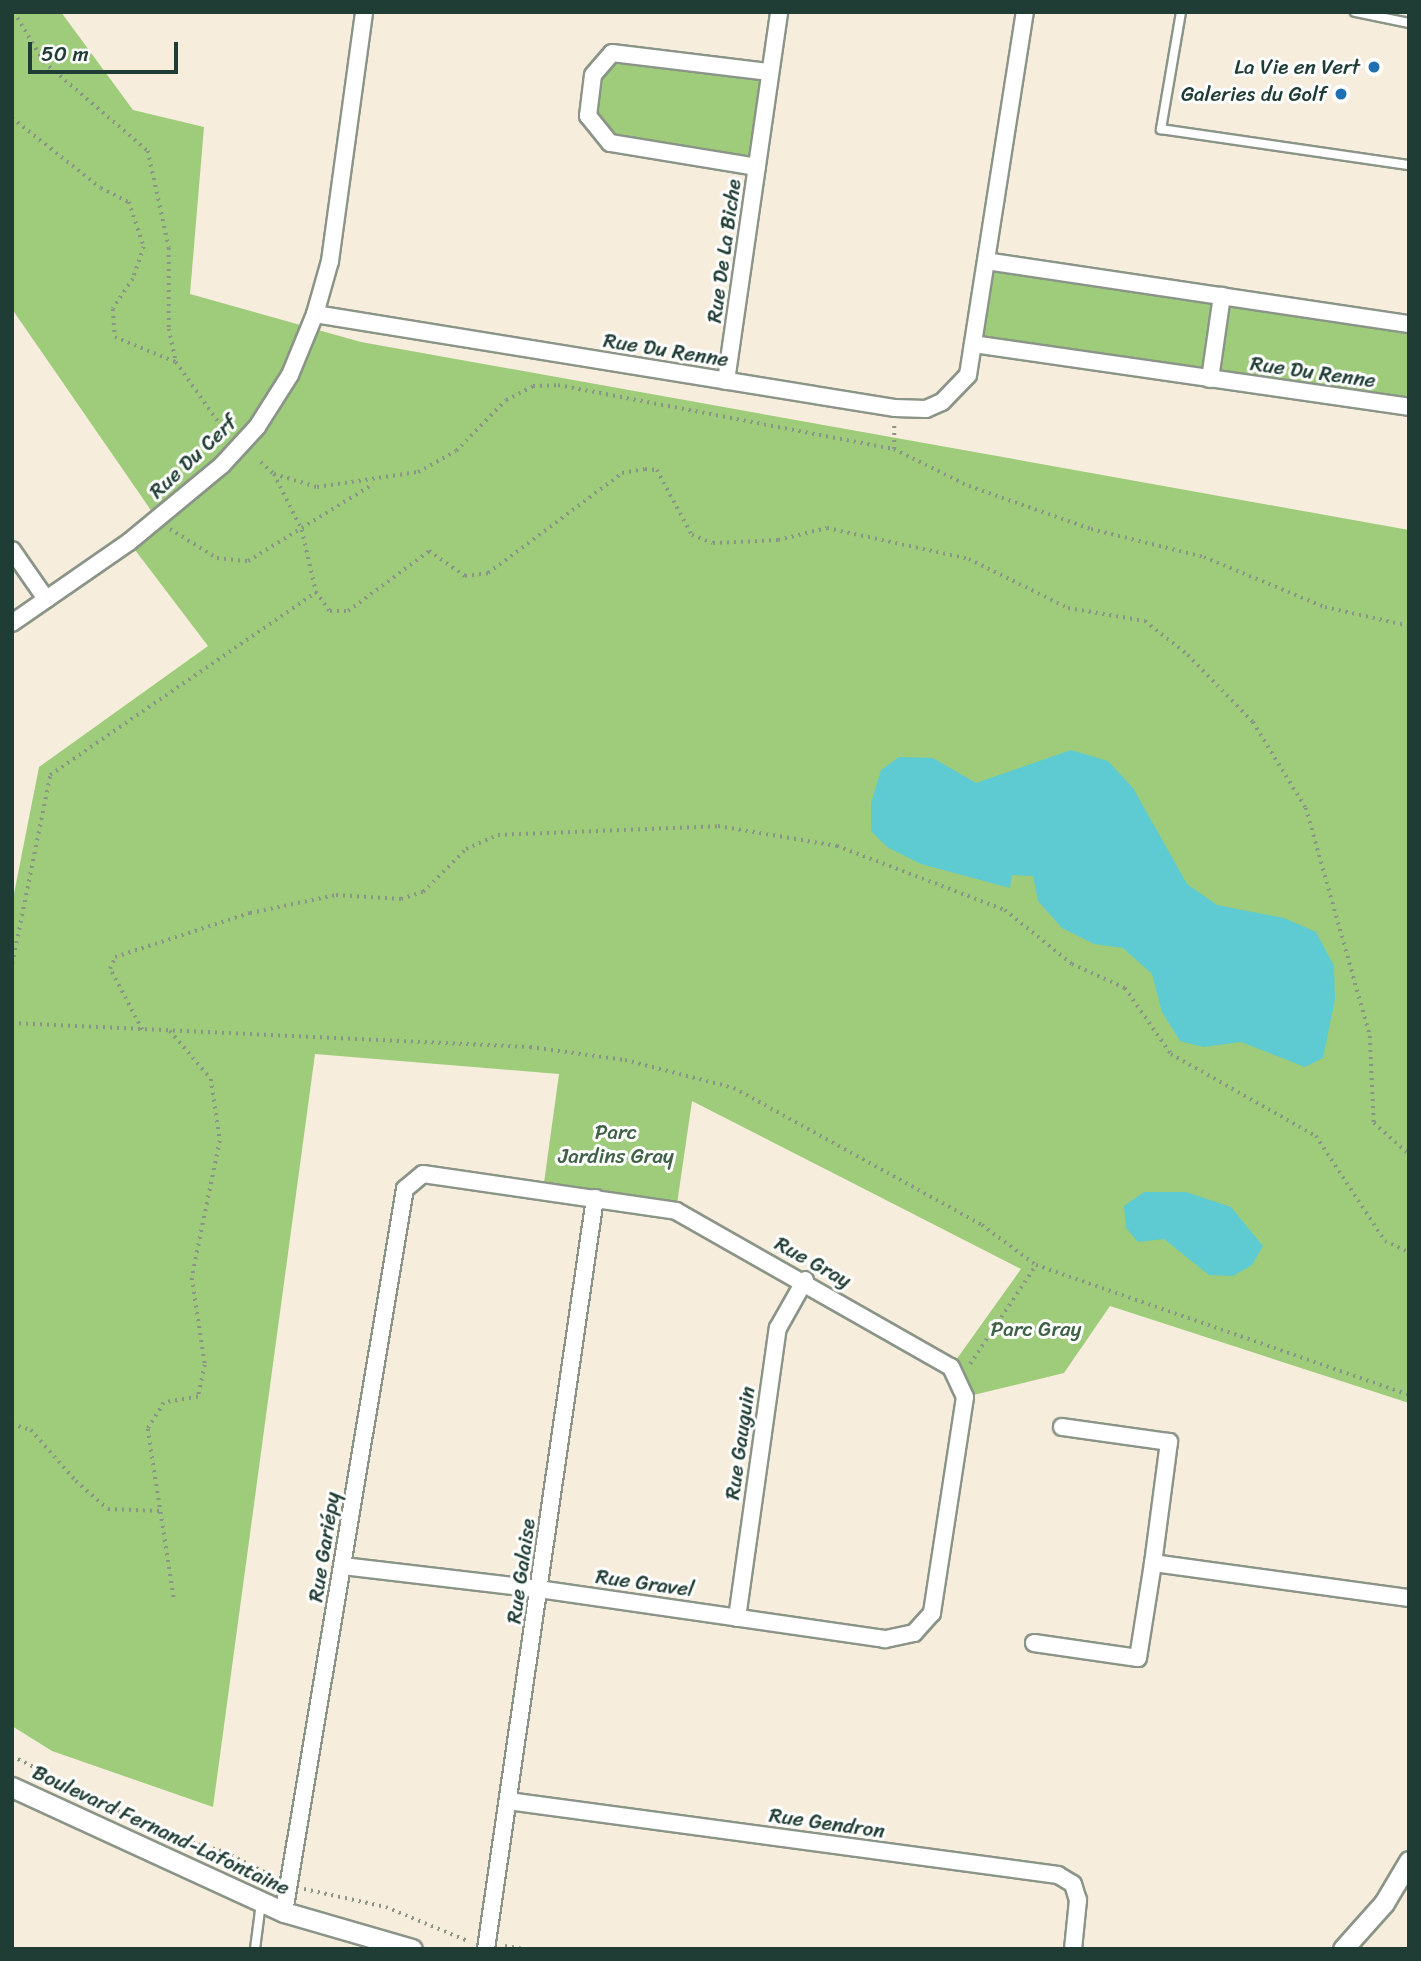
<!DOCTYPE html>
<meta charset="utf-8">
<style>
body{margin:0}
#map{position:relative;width:1421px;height:1961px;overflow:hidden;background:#f6eddc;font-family:Sriracha,sans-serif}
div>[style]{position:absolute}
.green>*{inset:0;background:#9ecc7a}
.water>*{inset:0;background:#5dcbd1}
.path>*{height:3.5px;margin-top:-1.75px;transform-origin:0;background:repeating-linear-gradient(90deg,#8a9588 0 2px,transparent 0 7px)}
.roads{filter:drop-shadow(2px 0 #8a9588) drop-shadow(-2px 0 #8a9588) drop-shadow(0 2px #8a9588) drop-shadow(0 -2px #8a9588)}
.service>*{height:8px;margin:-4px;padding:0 4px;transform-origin:4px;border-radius:4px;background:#fff}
.minor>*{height:16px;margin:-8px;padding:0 8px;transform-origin:8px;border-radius:8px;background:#fff}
.tertiary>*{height:19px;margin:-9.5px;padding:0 9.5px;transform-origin:9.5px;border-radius:9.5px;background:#fff}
.dots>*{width:19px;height:19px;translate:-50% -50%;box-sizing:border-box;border:4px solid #fff;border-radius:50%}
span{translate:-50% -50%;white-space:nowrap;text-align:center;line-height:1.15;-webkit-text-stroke:6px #fff;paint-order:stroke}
.poi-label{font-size:21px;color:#1f3d34}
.right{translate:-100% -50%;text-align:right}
.street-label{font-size:21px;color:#1f3d34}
.park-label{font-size:21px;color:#3f6146}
.frame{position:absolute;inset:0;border:14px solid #1f3d34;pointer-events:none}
.scale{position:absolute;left:28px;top:42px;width:150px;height:32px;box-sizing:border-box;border:4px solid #1f3d34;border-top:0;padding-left:9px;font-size:21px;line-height:24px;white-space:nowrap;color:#1f3d34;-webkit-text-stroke:5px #fff;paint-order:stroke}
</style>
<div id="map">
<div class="green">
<div style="clip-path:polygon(12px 12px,61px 12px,133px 110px,204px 127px,190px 294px,361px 342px,1409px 530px,1409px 1403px,1110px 1306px,1064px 1373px,965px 1397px,951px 1367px,1021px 1269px,692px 1101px,676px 1211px,543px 1190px,559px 1074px,315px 1054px,213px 1807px,52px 1751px,12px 1726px,12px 904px,39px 767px,208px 646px,129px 542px,157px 519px,12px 309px)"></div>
<div style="clip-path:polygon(612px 53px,770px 72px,757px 167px,610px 143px,588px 116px,593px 75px)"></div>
<div style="clip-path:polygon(986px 261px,1409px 324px,1409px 407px,973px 344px)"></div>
</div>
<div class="water">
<div style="clip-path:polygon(1071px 750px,1108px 761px,1133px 788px,1187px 884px,1217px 905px,1284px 918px,1316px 932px,1334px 966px,1335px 999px,1323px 1058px,1305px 1067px,1241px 1042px,1203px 1047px,1180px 1041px,1162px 1012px,1152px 974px,1123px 948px,1094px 944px,1062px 928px,1038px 901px,1033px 876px,1012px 875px,1010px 888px,921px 864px,887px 847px,871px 831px,871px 803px,881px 770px,899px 757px,933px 758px,976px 783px)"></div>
<div style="clip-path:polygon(1144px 1192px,1186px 1192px,1231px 1207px,1263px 1246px,1252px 1265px,1233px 1276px,1209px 1275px,1164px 1239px,1138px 1242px,1126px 1228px,1124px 1206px)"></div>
</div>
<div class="path">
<div style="left:14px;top:12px;width:58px;rotate:59deg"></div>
<div style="left:44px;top:62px;width:137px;rotate:40.6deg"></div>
<div style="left:148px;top:151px;width:99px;rotate:77.8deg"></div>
<div style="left:169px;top:248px;width:81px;rotate:90deg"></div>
<div style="left:169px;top:329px;width:34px;rotate:78deg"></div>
<div style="left:176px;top:362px;width:75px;rotate:54.8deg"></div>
<div style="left:12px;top:118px;width:113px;rotate:38.2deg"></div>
<div style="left:101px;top:188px;width:31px;rotate:27deg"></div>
<div style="left:129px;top:202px;width:47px;rotate:71.6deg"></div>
<div style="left:144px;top:247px;width:34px;rotate:109deg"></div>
<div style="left:133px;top:279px;width:36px;rotate:124deg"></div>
<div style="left:113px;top:309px;width:28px;rotate:86deg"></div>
<div style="left:115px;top:337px;width:66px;rotate:22.3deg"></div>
<div style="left:894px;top:449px;width:26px;rotate:-90deg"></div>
<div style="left:261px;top:462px;width:18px;rotate:43deg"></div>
<div style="left:274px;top:474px;width:45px;rotate:16.8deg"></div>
<div style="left:317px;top:487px;width:102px;rotate:-8.4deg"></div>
<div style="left:418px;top:472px;width:43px;rotate:-28.9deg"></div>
<div style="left:456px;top:451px;width:71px;rotate:-45.6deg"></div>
<div style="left:506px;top:400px;width:30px;rotate:-27deg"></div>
<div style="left:533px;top:386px;width:25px;rotate:-2deg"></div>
<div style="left:558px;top:385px;width:342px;rotate:10.8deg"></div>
<div style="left:894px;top:449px;width:84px;rotate:26.3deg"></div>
<div style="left:969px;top:486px;width:129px;rotate:19.4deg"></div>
<div style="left:1091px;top:529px;width:116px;rotate:13.9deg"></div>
<div style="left:1204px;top:557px;width:131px;rotate:22.5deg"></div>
<div style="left:1325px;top:607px;width:86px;rotate:12.7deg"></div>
<div style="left:274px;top:474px;width:63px;rotate:63.4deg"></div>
<div style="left:302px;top:530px;width:64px;rotate:77.3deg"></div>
<div style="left:316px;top:592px;width:24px;rotate:54deg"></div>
<div style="left:330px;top:611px;width:18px"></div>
<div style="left:348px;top:611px;width:101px;rotate:-36.5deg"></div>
<div style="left:429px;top:551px;width:44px;rotate:34.8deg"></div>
<div style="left:465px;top:576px;width:23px;rotate:-7deg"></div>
<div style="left:488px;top:573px;width:167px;rotate:-36.7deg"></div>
<div style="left:622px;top:473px;width:23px;rotate:-10deg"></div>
<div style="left:645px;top:469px;width:12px;rotate:5deg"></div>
<div style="left:657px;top:470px;width:74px;rotate:61.7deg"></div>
<div style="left:692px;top:535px;width:22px;rotate:21deg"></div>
<div style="left:713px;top:543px;width:65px;rotate:-2.6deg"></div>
<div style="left:778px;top:540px;width:50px;rotate:-13.8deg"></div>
<div style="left:827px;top:528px;width:145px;rotate:12.3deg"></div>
<div style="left:969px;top:559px;width:110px;rotate:26.3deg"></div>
<div style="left:1068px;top:608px;width:78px;rotate:9.6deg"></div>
<div style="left:1145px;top:621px;width:55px;rotate:38.3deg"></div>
<div style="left:1188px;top:655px;width:93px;rotate:45.9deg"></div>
<div style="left:1253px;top:722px;width:101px;rotate:58.4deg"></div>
<div style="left:1306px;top:808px;width:237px;rotate:74.3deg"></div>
<div style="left:1370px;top:1036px;width:87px;rotate:87.4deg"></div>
<div style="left:1374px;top:1123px;width:47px;rotate:41.5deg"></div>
<div style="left:170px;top:529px;width:55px;rotate:31.7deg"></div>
<div style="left:217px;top:558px;width:31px;rotate:6deg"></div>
<div style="left:248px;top:561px;width:147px;rotate:-31.6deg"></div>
<div style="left:12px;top:964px;width:193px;rotate:-78.6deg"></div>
<div style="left:50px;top:775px;width:323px;rotate:-34.5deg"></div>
<div style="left:12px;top:1023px;width:519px;rotate:2.65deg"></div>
<div style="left:530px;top:1047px;width:96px;rotate:7.8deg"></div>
<div style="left:625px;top:1060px;width:113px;rotate:14.4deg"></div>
<div style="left:734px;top:1088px;width:283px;rotate:28.9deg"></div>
<div style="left:982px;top:1225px;width:67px;rotate:36.5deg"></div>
<div style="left:142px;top:1030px;width:69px;rotate:-117.7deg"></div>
<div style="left:110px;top:969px;width:13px;rotate:-67deg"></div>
<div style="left:115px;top:957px;width:142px;rotate:-18.1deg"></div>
<div style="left:250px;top:913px;width:88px;rotate:-11.8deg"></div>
<div style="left:336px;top:895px;width:65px;rotate:3.5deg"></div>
<div style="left:401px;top:899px;width:23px;rotate:-18deg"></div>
<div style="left:423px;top:892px;width:61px;rotate:-45deg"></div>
<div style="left:466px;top:849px;width:35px;rotate:-24deg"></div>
<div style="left:498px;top:835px;width:220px;rotate:-2.3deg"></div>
<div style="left:718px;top:826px;width:121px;rotate:9.5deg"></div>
<div style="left:837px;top:846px;width:180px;rotate:20.9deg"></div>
<div style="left:1005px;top:910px;width:86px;rotate:38.9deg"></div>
<div style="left:1072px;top:964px;width:58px;rotate:24.4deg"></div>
<div style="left:1125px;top:988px;width:80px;rotate:55.1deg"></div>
<div style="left:1171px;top:1054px;width:167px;rotate:29.5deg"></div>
<div style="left:1316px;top:1136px;width:126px;rotate:56.7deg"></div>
<div style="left:1385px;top:1241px;width:26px;rotate:25deg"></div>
<div style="left:170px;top:1031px;width:63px;rotate:49.5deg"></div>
<div style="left:211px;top:1079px;width:63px;rotate:81.7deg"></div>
<div style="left:220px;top:1141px;width:140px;rotate:101.6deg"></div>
<div style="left:192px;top:1278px;width:88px;rotate:81.5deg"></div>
<div style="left:205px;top:1365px;width:33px;rotate:102deg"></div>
<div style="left:198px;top:1397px;width:35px;rotate:170deg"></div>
<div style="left:164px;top:1403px;width:31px;rotate:122deg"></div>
<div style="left:148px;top:1429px;width:172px;rotate:81.3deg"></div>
<div style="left:970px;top:1364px;width:119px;rotate:-56.3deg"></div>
<div style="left:1036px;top:1265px;width:395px;rotate:19.2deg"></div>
<div style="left:12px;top:1424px;width:20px;rotate:18deg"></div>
<div style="left:31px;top:1430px;width:68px;rotate:48.6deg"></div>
<div style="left:76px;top:1481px;width:43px;rotate:41.2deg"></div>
<div style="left:108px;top:1509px;width:52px;rotate:2.2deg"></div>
<div style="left:12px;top:1756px;width:165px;rotate:27deg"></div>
<div style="left:172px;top:1837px;width:55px;rotate:15.8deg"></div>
<div style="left:225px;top:1852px;width:53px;rotate:27.1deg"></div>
<div style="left:304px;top:1889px;width:84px;rotate:12.4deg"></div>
<div style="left:386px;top:1907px;width:91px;rotate:22.6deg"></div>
<div style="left:505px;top:1946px;width:19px;rotate:9deg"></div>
</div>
<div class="roads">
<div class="service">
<div style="left:1181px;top:12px;width:119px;rotate:99.7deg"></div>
<div style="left:1161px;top:129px;width:251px;rotate:8.3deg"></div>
<div style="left:1355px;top:12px;width:55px;rotate:11.5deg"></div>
<div style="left:255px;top:1949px;width:46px;rotate:-82.6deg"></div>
</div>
<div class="minor">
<div style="left:757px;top:167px;width:149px;rotate:-170.7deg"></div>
<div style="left:610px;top:143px;width:35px;rotate:-129deg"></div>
<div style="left:588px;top:116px;width:41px;rotate:-83deg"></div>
<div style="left:593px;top:75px;width:29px;rotate:-49deg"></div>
<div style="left:612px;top:53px;width:159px;rotate:6.9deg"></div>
<div style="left:986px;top:261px;width:428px;rotate:8.5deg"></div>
<div style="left:315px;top:314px;width:588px;rotate:9.21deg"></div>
<div style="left:895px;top:408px;width:31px;rotate:2deg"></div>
<div style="left:926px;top:409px;width:17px;rotate:-24deg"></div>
<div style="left:942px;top:402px;width:37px;rotate:-46deg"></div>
<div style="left:968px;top:375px;width:367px;rotate:-81.1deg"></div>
<div style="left:973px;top:344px;width:441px;rotate:8.2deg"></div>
<div style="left:1210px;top:379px;width:84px;rotate:-81.8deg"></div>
<div style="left:726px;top:381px;width:373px;rotate:-81.8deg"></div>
<div style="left:12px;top:550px;width:60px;rotate:55.2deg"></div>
<div style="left:12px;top:623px;width:142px;rotate:-34.7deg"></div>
<div style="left:129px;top:542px;width:121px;rotate:-39.6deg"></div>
<div style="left:222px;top:465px;width:52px;rotate:-47.4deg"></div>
<div style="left:257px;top:427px;width:62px;rotate:-57.6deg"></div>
<div style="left:290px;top:375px;width:66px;rotate:-67.7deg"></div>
<div style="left:315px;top:314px;width:55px;rotate:-74.2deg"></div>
<div style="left:330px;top:261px;width:251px;rotate:-82.2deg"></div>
<div style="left:1062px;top:1427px;width:108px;rotate:8deg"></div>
<div style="left:1169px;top:1442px;width:122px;rotate:97.5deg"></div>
<div style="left:1153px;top:1563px;width:258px;rotate:7.8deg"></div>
<div style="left:737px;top:1618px;width:293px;rotate:-82deg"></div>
<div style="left:778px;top:1328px;width:55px;rotate:-60.6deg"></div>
<div style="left:1034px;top:1643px;width:105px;rotate:8.2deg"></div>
<div style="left:1138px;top:1658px;width:96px;rotate:-81deg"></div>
<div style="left:508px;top:1801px;width:555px;rotate:7.66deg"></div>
<div style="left:1058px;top:1875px;width:17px;rotate:31deg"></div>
<div style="left:1073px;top:1884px;width:17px;rotate:73deg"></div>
<div style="left:1078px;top:1900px;width:49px;rotate:95.8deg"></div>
<div style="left:284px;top:1912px;width:733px;rotate:-80.5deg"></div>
<div style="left:405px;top:1189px;width:23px;rotate:-40deg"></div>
<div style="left:423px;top:1174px;width:256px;rotate:8.3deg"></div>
<div style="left:676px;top:1211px;width:316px;rotate:29.6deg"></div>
<div style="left:951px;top:1367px;width:33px;rotate:65deg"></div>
<div style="left:965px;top:1397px;width:219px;rotate:98.7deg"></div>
<div style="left:932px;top:1613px;width:27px;rotate:132deg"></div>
<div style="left:914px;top:1633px;width:30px;rotate:168deg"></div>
<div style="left:885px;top:1639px;width:350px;rotate:-171.8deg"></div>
<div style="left:539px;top:1589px;width:198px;rotate:-173.3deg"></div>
<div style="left:486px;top:1949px;width:759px;rotate:-81.74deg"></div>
</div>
<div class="tertiary">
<div style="left:12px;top:1787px;width:299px;rotate:24.7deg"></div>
<div style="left:284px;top:1912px;width:133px;rotate:16.1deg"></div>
<div style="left:1343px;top:1949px;width:62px;rotate:-48.3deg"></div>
<div style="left:1384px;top:1903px;width:49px;rotate:-59.2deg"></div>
</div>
</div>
<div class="dots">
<div style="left:1374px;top:67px;background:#1f6fb2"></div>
<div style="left:1341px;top:94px;background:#1f6fb2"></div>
</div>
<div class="poi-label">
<span class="right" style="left:1360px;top:67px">La Vie en Vert</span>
<span class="right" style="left:1327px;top:94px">Galeries du Golf</span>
</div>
<div class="street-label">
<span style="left:724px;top:251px;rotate:-82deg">Rue De La Biche</span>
<span style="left:666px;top:350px;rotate:9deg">Rue Du Renne</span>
<span style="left:1313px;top:372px;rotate:8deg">Rue Du Renne</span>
<span style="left:193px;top:457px;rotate:-43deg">Rue Du Cerf</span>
<span style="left:813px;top:1262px;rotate:29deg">Rue Gray</span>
<span style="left:740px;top:1443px;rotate:-82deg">Rue Gauguin</span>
<span style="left:324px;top:1547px;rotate:-81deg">Rue Gariépy</span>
<span style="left:521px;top:1571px;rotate:-82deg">Rue Galaise</span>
<span style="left:645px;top:1583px;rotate:8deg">Rue Gravel</span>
<span style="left:827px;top:1823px;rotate:8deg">Rue Gendron</span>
<span style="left:161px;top:1830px;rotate:25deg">Boulevard Fernand-Lafontaine</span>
</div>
<div class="park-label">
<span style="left:616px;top:1144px">Parc<br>Jardins Gray</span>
<span style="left:1036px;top:1329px">Parc Gray</span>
</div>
<div class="frame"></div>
<div class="scale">50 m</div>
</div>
